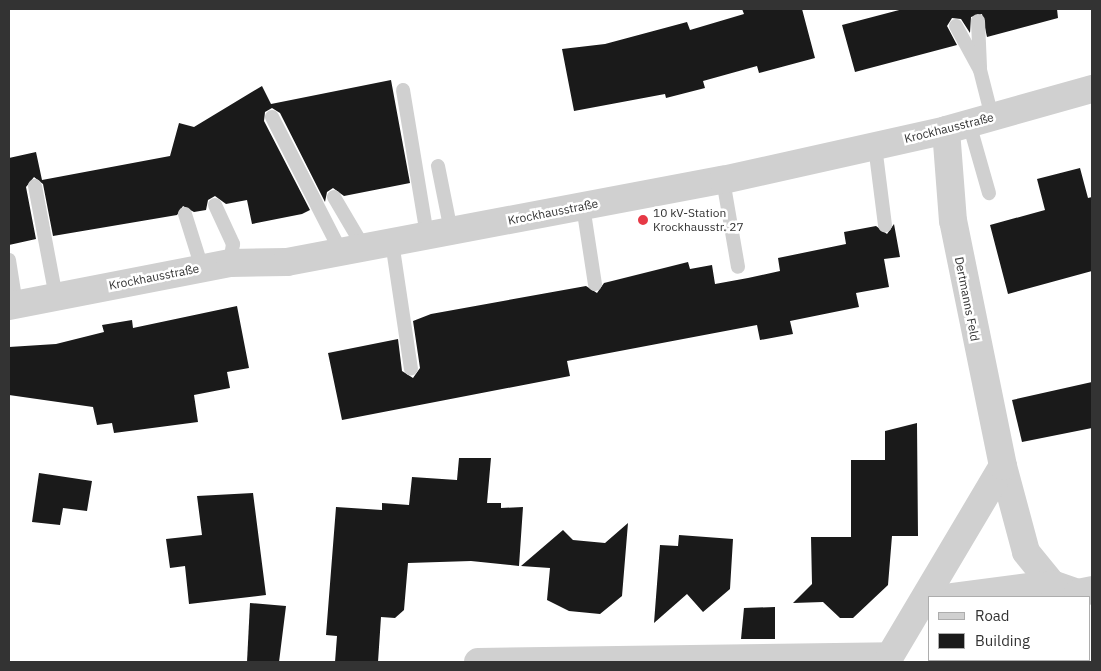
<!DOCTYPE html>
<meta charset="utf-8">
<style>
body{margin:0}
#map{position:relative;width:1101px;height:671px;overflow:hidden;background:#fff;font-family:"IBM Plex Sans",sans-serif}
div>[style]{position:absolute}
.building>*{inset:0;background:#1a1a1a}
.lane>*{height:14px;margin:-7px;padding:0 7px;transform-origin:7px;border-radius:7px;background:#d0d0d0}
.street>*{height:28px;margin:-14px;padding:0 14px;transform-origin:14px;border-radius:14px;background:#d0d0d0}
.dots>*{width:14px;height:14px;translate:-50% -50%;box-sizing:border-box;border:2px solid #fff;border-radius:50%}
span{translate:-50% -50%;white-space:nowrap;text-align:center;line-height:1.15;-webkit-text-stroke:5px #fff;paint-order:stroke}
.street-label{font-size:12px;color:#333}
.poi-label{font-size:12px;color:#333}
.left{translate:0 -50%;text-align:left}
.frame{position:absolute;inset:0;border:10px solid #333;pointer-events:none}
.legend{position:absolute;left:928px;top:596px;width:162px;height:65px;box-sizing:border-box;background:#fff;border:1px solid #adadad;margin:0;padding:6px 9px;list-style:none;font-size:15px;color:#333}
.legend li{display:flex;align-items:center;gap:10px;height:25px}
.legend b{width:25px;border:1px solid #adadad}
</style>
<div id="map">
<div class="building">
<div style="clip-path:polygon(742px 9px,802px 9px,815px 58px,759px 73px,757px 66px,703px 81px,705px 88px,666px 98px,665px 94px,574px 111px,562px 49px,605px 44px,687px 22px,690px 30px,744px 14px)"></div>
<div style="clip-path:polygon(903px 9px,1057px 9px,1058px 18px,987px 37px,982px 14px,971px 17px,970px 33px,961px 19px,952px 18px,947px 26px,957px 45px,855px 72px,842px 25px)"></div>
<div style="clip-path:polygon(391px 80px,410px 183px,344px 196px,333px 188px,327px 192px,325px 202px,280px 113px,272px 108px,265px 112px,264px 121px,310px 210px,302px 214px,252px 224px,247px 200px,226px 204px,215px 196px,208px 200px,206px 210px,194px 212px,183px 206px,177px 215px,53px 236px,43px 184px,34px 177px,26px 187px,36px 239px,9px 245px,9px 158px,36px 152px,42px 180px,170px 156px,179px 123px,194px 127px,262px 86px,271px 104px)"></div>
<div style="clip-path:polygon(1080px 168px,1088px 198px,1092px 197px,1092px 271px,1008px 294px,990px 225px,1045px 210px,1037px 179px)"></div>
<div style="clip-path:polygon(894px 224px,900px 257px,884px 259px,889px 287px,856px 293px,859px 307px,790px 321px,793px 334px,760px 340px,757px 325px,567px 361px,570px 376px,342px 420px,328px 353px,398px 339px,402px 371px,413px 378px,420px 368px,413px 321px,431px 314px,586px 286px,597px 293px,604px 283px,688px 262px,690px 269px,712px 265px,715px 284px,748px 278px,780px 271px,778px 258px,846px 244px,844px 232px,876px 226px,887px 234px)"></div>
<div style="clip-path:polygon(237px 306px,249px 368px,227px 372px,230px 388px,194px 395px,198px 422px,114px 433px,112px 423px,97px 425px,93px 407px,9px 395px,9px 347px,56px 344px,104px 332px,102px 325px,132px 320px,133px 328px)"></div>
<div style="clip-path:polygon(1092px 382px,1092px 428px,1022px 442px,1012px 400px)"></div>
<div style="clip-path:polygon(917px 423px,918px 536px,892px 536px,888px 585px,853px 618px,840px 618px,823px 602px,793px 603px,812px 584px,811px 537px,851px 537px,851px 460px,885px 460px,885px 431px)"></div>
<div style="clip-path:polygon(459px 458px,491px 458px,487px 503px,501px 503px,501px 508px,523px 507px,519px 566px,471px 561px,408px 563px,404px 610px,395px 618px,381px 617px,378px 662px,335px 662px,337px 636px,326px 635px,336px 507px,382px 510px,382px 503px,409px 505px,412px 477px,457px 480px)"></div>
<div style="clip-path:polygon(39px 473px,92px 481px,87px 511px,63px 508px,60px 525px,32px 522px)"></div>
<div style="clip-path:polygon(253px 493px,266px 595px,189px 604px,185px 566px,170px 568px,166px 539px,202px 535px,197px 496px)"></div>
<div style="clip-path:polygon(628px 523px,622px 596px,600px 614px,569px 611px,547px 600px,550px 568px,521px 566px,563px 530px,573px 540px,605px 543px)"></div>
<div style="clip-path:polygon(679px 535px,733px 539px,730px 589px,703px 612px,687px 594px,654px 623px,660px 545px,678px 546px)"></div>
<div style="clip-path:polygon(250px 603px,286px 606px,279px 662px,247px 662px)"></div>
<div style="clip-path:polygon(775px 607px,775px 639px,741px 639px,744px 608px)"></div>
</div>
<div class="lane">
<div style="left:978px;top:21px;width:46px;rotate:87.5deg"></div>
<div style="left:956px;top:26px;width:50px;rotate:61.4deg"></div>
<div style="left:980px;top:70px;width:49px;rotate:75.7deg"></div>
<div style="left:403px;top:90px;width:147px;rotate:80.6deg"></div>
<div style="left:272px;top:117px;width:152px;rotate:62.9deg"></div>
<div style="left:969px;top:123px;width:73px;rotate:74.1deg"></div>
<div style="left:875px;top:146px;width:80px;rotate:82.8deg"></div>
<div style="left:438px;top:166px;width:66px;rotate:78.7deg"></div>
<div style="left:723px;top:180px;width:88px;rotate:80.2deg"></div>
<div style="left:35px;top:186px;width:113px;rotate:79.3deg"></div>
<div style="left:334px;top:197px;width:59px;rotate:59.5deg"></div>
<div style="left:215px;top:205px;width:43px;rotate:65.2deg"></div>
<div style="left:233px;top:244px;width:19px;rotate:99deg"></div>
<div style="left:583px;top:206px;width:79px;rotate:81.3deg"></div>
<div style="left:185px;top:214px;width:57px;rotate:72.5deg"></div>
<div style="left:392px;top:242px;width:128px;rotate:81.5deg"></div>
<div style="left:9px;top:260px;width:45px;rotate:81deg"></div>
</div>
<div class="street">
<div style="left:9px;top:306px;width:225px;rotate:-11deg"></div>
<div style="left:230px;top:263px;width:57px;rotate:-1deg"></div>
<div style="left:287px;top:262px;width:444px;rotate:-10.7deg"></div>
<div style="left:723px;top:180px;width:229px;rotate:-12.6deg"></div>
<div style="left:946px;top:130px;width:152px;rotate:-15.7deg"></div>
<div style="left:1003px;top:466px;width:89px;rotate:75deg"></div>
<div style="left:1026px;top:552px;width:41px;rotate:50.9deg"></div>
<div style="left:953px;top:597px;width:100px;rotate:-7.5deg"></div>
<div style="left:1052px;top:584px;width:28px;rotate:19deg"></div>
<div style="left:1078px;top:593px;width:14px;rotate:-12deg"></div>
<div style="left:478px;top:662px;width:412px;rotate:-0.8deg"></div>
<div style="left:890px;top:656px;width:221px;rotate:-59.3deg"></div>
<div style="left:1003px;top:466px;width:250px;rotate:-101.5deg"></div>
<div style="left:953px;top:221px;width:91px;rotate:-94.4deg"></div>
</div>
<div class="dots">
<div style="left:643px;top:220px;background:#e63946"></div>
</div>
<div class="street-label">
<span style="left:949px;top:128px;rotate:-14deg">Krockhausstraße</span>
<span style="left:553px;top:212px;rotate:-11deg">Krockhausstraße</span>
<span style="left:154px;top:277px;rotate:-11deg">Krockhausstraße</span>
<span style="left:967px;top:299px;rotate:79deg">Dertmanns Feld</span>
</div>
<div class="poi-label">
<span class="left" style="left:653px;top:220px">10 kV-Station<br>Krockhausstr. 27</span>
</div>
<div class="frame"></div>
<ul class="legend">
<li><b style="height:6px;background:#d0d0d0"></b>Road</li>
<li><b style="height:14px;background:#1a1a1a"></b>Building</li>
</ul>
</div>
